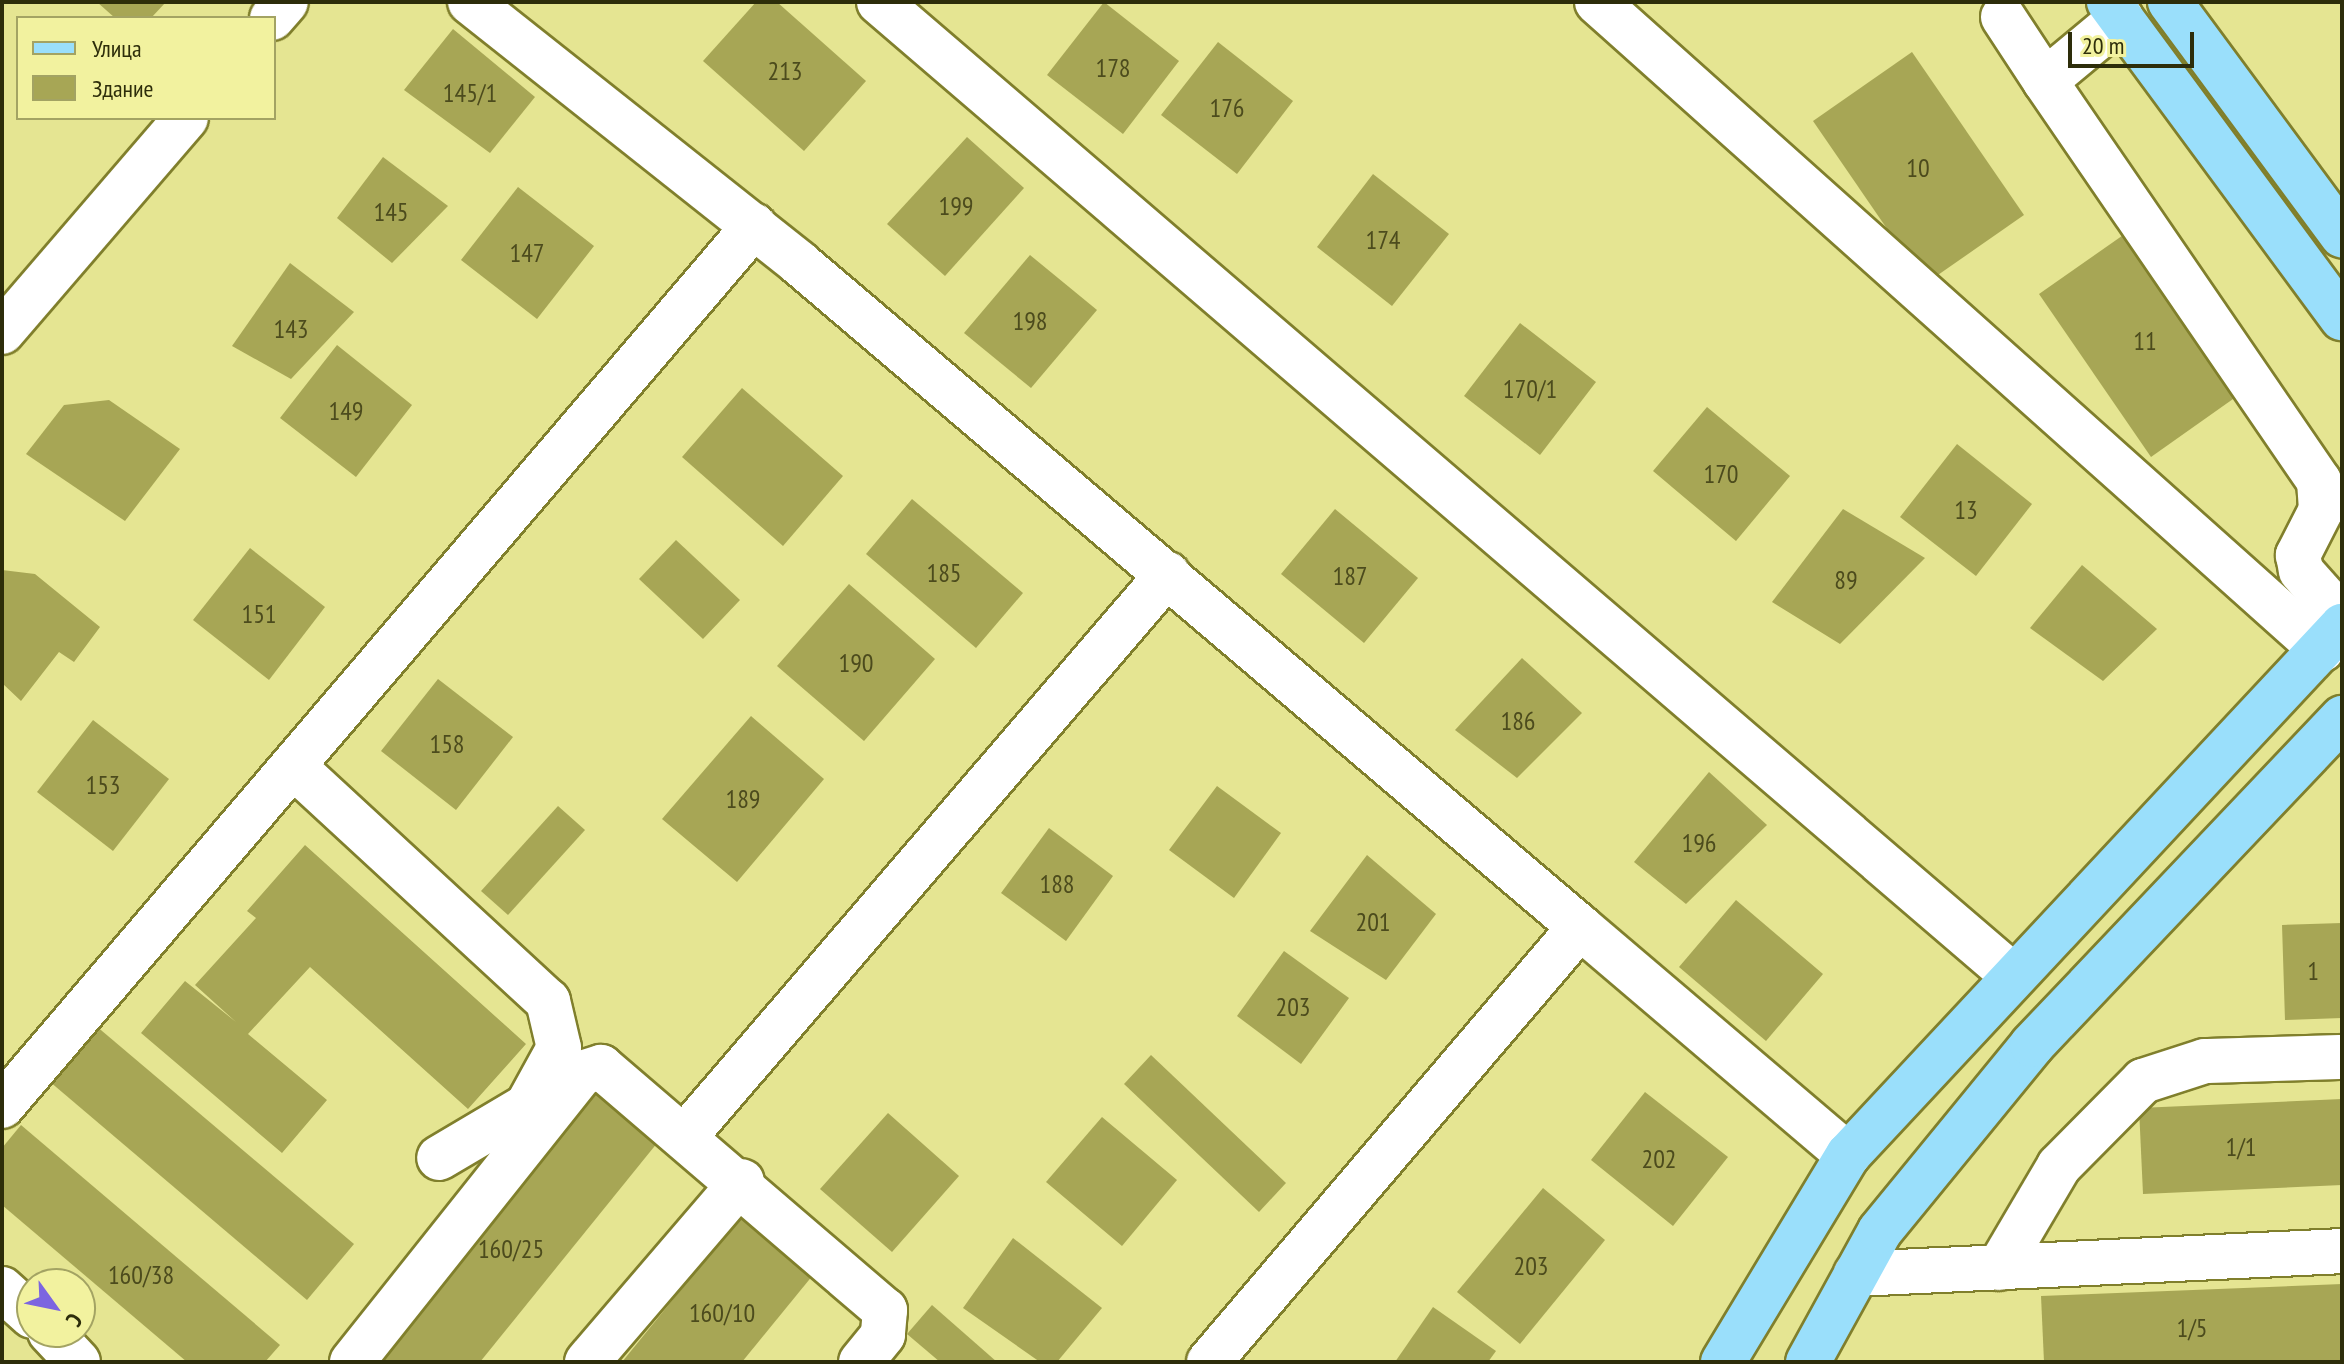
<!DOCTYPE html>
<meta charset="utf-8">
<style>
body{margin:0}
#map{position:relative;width:2344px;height:1364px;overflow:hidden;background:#e5e592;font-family:"PT Sans Narrow",sans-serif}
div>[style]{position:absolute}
.building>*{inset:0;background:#a7a655}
.roads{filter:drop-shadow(2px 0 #807f2c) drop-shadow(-2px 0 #807f2c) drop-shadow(0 2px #807f2c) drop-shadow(0 -2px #807f2c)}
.minor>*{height:44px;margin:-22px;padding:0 22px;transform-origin:22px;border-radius:22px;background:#fff}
.major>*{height:44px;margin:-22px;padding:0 22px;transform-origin:22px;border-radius:22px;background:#9adffb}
span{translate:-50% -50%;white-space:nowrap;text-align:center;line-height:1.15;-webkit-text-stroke:8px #f2f29f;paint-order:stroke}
.number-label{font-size:26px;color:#4c4b1d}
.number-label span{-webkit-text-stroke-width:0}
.frame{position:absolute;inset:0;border:4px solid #2d2d0a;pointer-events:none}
.legend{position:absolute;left:16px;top:16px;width:260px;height:104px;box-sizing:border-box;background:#f2f29f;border:2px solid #a3a363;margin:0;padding:10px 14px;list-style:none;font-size:24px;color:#2d2d0a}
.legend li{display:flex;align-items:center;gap:16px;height:40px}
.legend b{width:40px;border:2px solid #a3a363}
.north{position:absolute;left:16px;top:1268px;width:80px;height:80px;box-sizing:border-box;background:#f2f29f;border:2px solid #a3a363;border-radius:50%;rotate:123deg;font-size:22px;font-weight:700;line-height:32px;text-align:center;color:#2d2d0a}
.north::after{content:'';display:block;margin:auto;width:28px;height:36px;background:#7c65e0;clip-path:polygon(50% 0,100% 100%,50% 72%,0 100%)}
.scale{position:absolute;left:2068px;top:32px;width:126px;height:36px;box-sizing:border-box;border:4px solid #2d2d0a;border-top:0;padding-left:10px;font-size:24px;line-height:28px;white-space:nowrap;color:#2d2d0a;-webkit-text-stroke:6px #f2f29f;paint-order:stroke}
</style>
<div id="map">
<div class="building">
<div style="clip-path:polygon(97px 2px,166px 2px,151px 18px,115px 18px)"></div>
<div style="clip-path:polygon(756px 2px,777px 2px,866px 81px,804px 151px,703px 61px)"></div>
<div style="clip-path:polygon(1104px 2px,1179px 61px,1123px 134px,1047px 75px)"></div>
<div style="clip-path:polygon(453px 29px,535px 97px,490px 153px,404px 90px)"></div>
<div style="clip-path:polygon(1218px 42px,1293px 101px,1237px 174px,1161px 115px)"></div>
<div style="clip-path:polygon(1912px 52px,2024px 215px,1925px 284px,1813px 121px)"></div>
<div style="clip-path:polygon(967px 137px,1024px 188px,945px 276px,887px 224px)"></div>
<div style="clip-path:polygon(383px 157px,448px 206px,392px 263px,337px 218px)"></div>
<div style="clip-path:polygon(1373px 174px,1449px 234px,1392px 306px,1317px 247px)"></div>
<div style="clip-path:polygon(518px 187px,594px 246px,537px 319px,461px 260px)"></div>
<div style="clip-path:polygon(2139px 224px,2250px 387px,2151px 457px,2039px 294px)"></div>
<div style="clip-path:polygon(1030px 255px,1097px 310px,1031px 388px,964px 333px)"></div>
<div style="clip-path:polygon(290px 263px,354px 312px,291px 379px,232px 346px)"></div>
<div style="clip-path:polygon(1520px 323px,1596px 382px,1540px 455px,1464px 396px)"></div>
<div style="clip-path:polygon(337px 345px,412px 405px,356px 477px,280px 418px)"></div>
<div style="clip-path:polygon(742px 388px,843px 476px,783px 546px,682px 457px)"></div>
<div style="clip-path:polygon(109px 400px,180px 449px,125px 521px,26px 454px,64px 405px)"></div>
<div style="clip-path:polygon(1707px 407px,1790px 476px,1736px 541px,1653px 471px)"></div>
<div style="clip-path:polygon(1957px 444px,2032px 504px,1976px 576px,1900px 517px)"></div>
<div style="clip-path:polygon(912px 499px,1023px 593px,976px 648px,866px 554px)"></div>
<div style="clip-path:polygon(1335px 509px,1418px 578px,1364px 643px,1281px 574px)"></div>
<div style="clip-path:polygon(1843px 509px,1925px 558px,1840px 644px,1772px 602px)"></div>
<div style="clip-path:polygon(676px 540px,740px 600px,703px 639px,639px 579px)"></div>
<div style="clip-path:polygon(250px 548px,325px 607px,269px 680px,193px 620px)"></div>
<div style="clip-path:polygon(2082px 565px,2157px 629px,2103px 681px,2030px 628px)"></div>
<div style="clip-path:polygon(2px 570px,35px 574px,100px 627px,74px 662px,59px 652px,21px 701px,2px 683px)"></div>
<div style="clip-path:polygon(849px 584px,935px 659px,864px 741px,777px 666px)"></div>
<div style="clip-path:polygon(1522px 658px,1582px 713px,1517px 778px,1455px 730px)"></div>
<div style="clip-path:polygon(438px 679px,513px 737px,456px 810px,381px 751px)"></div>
<div style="clip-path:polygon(751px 716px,824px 779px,737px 882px,662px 819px)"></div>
<div style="clip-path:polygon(93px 720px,169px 779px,113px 851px,37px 792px)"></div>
<div style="clip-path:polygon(1709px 772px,1767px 825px,1686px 904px,1634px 862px)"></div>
<div style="clip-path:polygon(1217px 786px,1281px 833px,1234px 898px,1169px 850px)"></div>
<div style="clip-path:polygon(558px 806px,585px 830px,508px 915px,481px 891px)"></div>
<div style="clip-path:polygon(1049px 828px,1113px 876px,1066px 941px,1001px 893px)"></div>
<div style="clip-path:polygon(305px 845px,526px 1044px,468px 1109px,310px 967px,248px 1034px,327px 1100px,282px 1153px,141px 1033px,185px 981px,236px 1022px,195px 985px,256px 918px,247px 911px)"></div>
<div style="clip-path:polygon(1367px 855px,1436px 914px,1386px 980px,1310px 931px)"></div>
<div style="clip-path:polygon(1736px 900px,1823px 974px,1766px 1041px,1679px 967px)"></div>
<div style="clip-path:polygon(2342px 923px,2342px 1018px,2285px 1020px,2282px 925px)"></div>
<div style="clip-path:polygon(1284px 951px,1349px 998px,1301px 1064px,1237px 1016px)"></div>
<div style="clip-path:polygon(95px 1025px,354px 1244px,307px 1300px,49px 1081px)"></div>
<div style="clip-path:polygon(1151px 1055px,1286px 1183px,1259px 1212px,1124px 1084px)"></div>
<div style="clip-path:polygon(590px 1078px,662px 1137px,480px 1362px,359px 1362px)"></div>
<div style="clip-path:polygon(1645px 1092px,1728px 1157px,1673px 1226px,1591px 1160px)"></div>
<div style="clip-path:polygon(2342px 1099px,2342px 1185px,2143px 1194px,2139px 1108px)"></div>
<div style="clip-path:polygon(888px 1113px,959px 1176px,892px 1252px,820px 1189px)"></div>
<div style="clip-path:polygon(1102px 1117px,1177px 1180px,1122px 1246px,1046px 1182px)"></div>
<div style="clip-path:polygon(21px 1125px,280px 1345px,265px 1362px,187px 1362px,2px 1205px,2px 1148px)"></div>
<div style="clip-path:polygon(1543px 1188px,1605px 1240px,1520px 1344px,1457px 1292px)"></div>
<div style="clip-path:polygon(750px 1205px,822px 1264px,742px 1362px,622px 1362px)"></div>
<div style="clip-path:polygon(1013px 1238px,1102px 1308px,1057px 1362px,1040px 1362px,963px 1308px)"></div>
<div style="clip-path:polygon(2342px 1284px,2342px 1361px,2044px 1362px,2041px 1296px)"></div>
<div style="clip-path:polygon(932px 1305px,997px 1362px,940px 1362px,907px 1334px)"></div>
<div style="clip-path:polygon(1433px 1307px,1496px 1351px,1488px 1362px,1395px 1362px)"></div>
</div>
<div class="roads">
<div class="minor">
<div style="left:470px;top:2px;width:420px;rotate:38.4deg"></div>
<div style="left:799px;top:263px;width:1025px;rotate:40.37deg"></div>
<div style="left:1580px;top:927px;width:572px;rotate:130.46deg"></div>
<div style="left:879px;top:2px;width:1492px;rotate:40.65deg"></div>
<div style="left:1597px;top:2px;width:972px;rotate:41.79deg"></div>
<div style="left:2003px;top:17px;width:77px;rotate:56.7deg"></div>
<div style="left:2045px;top:81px;width:99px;rotate:-39.7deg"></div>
<div style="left:272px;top:18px;width:21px;rotate:-49deg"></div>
<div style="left:2045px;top:81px;width:485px;rotate:55.6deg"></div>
<div style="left:2319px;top:481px;width:29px;rotate:86deg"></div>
<div style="left:2321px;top:510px;width:51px;rotate:117.1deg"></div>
<div style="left:2298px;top:555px;width:16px;rotate:79deg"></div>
<div style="left:2301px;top:571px;width:62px;rotate:48.3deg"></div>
<div style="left:2px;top:332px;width:282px;rotate:-49.3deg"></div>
<div style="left:293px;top:766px;width:347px;rotate:42.7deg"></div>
<div style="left:548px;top:1001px;width:48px;rotate:76.8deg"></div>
<div style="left:559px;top:1048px;width:66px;rotate:118.9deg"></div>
<div style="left:527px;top:1106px;width:102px;rotate:149.4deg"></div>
<div style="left:1580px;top:927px;width:352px;rotate:40.4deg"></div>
<div style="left:2px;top:1106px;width:1158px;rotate:-49.48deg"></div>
<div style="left:687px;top:1134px;width:738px;rotate:-49.34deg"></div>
<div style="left:1999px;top:1268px;width:118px;rotate:-59.5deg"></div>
<div style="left:2059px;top:1166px;width:120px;rotate:-45.3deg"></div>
<div style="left:2143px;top:1081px;width:65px;rotate:-17.9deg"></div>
<div style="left:2205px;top:1061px;width:137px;rotate:-1.7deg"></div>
<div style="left:1856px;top:1274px;width:487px;rotate:-2.7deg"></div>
<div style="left:2px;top:1289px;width:40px;rotate:42deg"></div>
<div style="left:50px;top:1332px;width:41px;rotate:47deg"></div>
<div style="left:352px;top:1362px;width:369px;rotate:-51.5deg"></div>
<div style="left:582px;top:1073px;width:20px;rotate:-18deg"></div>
<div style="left:601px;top:1067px;width:374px;rotate:40.6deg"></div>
<div style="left:885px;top:1310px;width:25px;rotate:95deg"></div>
<div style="left:883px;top:1335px;width:35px;rotate:129deg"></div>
<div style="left:587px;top:1362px;width:238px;rotate:-49.4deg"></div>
</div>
<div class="major">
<div style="left:2109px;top:2px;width:393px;rotate:53.6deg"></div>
<div style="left:2170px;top:2px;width:290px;rotate:53.6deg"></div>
<div style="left:1723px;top:1362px;width:242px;rotate:-58.9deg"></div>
<div style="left:1848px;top:1155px;width:724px;rotate:-46.96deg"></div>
<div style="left:1808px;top:1362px;width:149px;rotate:-61.2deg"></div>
<div style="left:1880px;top:1231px;width:240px;rotate:-50.7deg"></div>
<div style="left:2032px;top:1045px;width:451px;rotate:-46.5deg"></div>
</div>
</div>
<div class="number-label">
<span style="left:1113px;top:68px">178</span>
<span style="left:785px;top:71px">213</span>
<span style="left:470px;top:93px">145/1</span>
<span style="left:1227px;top:108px">176</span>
<span style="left:1918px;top:168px">10</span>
<span style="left:956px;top:206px">199</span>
<span style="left:391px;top:212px">145</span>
<span style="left:1383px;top:240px">174</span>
<span style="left:527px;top:253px">147</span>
<span style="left:1030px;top:321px">198</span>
<span style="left:291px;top:329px">143</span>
<span style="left:2145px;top:341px">11</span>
<span style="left:1530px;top:389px">170/1</span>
<span style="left:346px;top:411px">149</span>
<span style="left:1721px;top:474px">170</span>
<span style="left:1966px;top:510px">13</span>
<span style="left:944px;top:573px">185</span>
<span style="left:1350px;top:576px">187</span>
<span style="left:1846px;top:580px">89</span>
<span style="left:259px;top:614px">151</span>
<span style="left:856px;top:663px">190</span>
<span style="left:1518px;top:721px">186</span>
<span style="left:447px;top:744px">158</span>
<span style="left:103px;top:785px">153</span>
<span style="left:743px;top:799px">189</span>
<span style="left:1699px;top:843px">196</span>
<span style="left:1057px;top:884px">188</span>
<span style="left:1373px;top:922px">201</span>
<span style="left:2313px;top:971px">1</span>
<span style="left:1293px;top:1007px">203</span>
<span style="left:2241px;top:1147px">1/1</span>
<span style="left:1659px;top:1159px">202</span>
<span style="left:511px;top:1249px">160/25</span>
<span style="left:1531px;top:1266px">203</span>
<span style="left:141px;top:1275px">160/38</span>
<span style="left:722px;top:1313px">160/10</span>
<span style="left:2192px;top:1328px">1/5</span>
</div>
<div class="frame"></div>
<ul class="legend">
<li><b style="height:10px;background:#9adffb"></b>Улица</li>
<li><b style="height:22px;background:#a7a655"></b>Здание</li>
</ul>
<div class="north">С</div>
<div class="scale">20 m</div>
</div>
